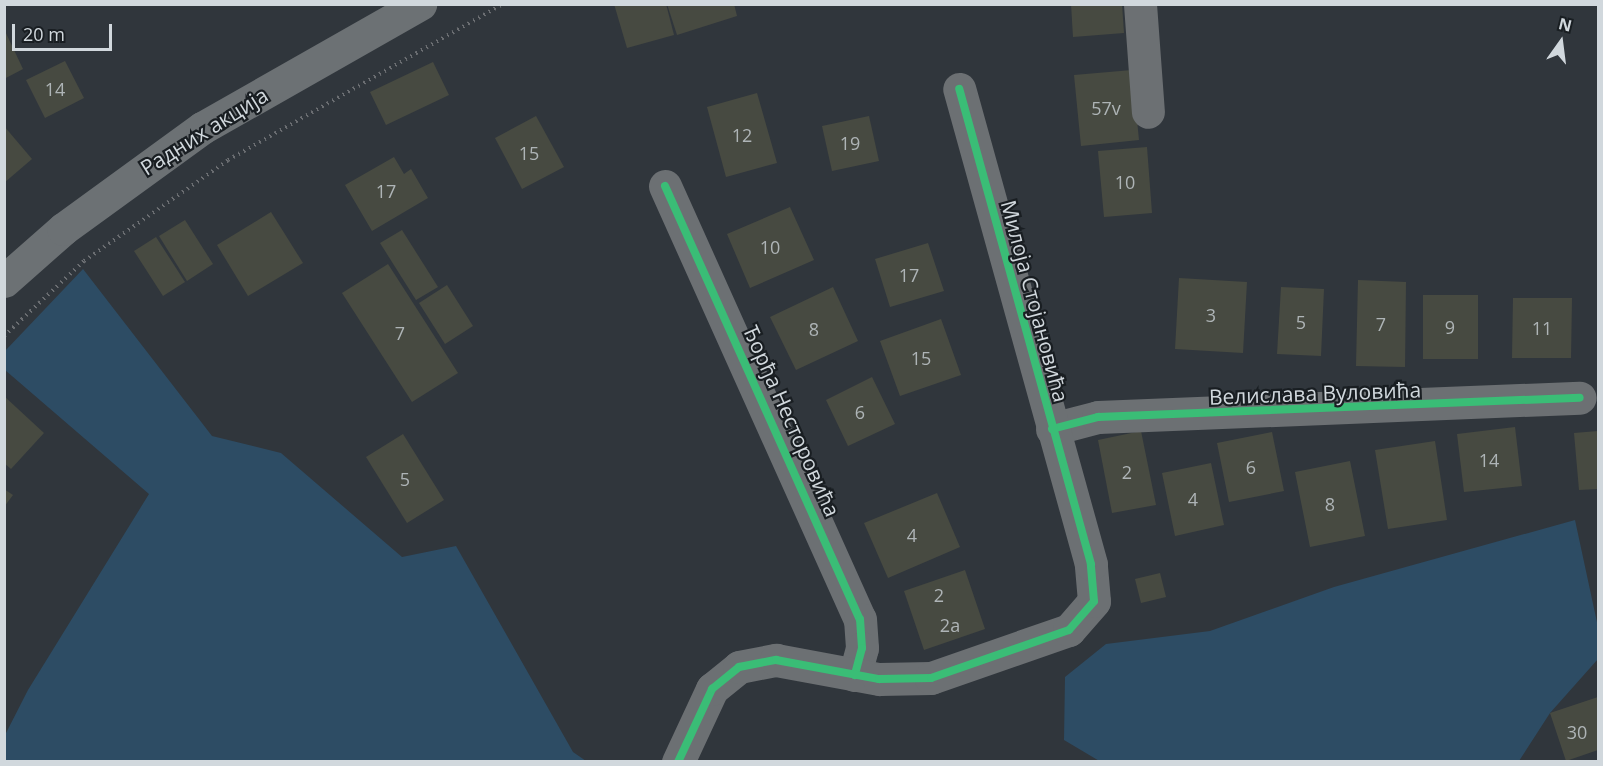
<!DOCTYPE html>
<meta charset="utf-8">
<style>
body{margin:0}
#map{position:relative;width:1603px;height:766px;overflow:hidden;background:#30363c;font-family:"Open Sans",sans-serif}
div>[style]{position:absolute}
.green>*{inset:0;background:#2d4c64}
.building>*{inset:0;background:#474a41}
.path>*{height:4px;margin-top:-2px;transform-origin:0;background:repeating-linear-gradient(90deg,#6b6e72 0 1.5px,transparent 0 6px)}
.minor>*{height:33px;margin:-16.5px;padding:0 16.5px;transform-origin:16.5px;border-radius:16.5px;background:#6c7073}
.major>*{height:33px;margin:-16.5px;padding:0 16.5px;transform-origin:16.5px;border-radius:16.5px;background:#6c7174}
.cycleway>*{height:8px;margin:-4px;padding:0 4px;transform-origin:4px;border-radius:4px;background:#3abd76}
span{translate:-50% -50%;white-space:nowrap;text-align:center;line-height:1.15;-webkit-text-stroke:4.5px #191e22;paint-order:stroke}
.number-label{font-size:18px;color:#aeb4b6}
.number-label span{-webkit-text-stroke-width:0}
.street-label{font-size:21px;color:#d1d8dd}
.frame{position:absolute;inset:0;border:6px solid #d1d8dd;pointer-events:none}
.north{position:absolute;left:1531px;top:12px;width:60px;height:60px;-webkit-text-stroke:4px #191e22;paint-order:stroke;rotate:14deg;font-size:16px;font-weight:700;line-height:24px;text-align:center;color:#d1d8dd}
.north::after{content:'';display:block;margin:auto;width:21px;height:27px;background:#d1d8dd;clip-path:polygon(50% 0,100% 100%,50% 72%,0 100%)}
.scale{position:absolute;left:12px;top:24px;width:100px;height:27px;box-sizing:border-box;border:3px solid #d1d8dd;border-top:0;padding-left:8px;font-size:18px;line-height:21px;white-space:nowrap;color:#d1d8dd;-webkit-text-stroke:4px #191e22;paint-order:stroke}
</style>
<div id="map">
<div class="green">
<div style="clip-path:polygon(83px 269px,212px 436px,281px 453px,402px 557px,456px 546px,573px 752px,586px 761px,5px 761px,5px 735px,28px 690px,149px 494px,5px 370px,5px 351px)"></div>
<div style="clip-path:polygon(1575px 520px,1598px 627px,1598px 659px,1550px 713px,1519px 761px,1101px 762px,1064px 740px,1065px 677px,1106px 644px,1210px 631px,1334px 587px)"></div>
</div>
<div class="building">
<div style="clip-path:polygon(614px 4px,666px 4px,674px 35px,627px 48px)"></div>
<div style="clip-path:polygon(667px 4px,734px 4px,737px 16px,677px 35px)"></div>
<div style="clip-path:polygon(1071px 4px,1122px 4px,1124px 33px,1073px 37px)"></div>
<div style="clip-path:polygon(4px 29px,23px 69px,4px 79px)"></div>
<div style="clip-path:polygon(65px 61px,84px 98px,45px 118px,26px 80px)"></div>
<div style="clip-path:polygon(433px 62px,449px 95px,386px 125px,370px 92px)"></div>
<div style="clip-path:polygon(1132px 70px,1139px 140px,1081px 146px,1074px 75px)"></div>
<div style="clip-path:polygon(757px 93px,777px 163px,726px 177px,707px 107px)"></div>
<div style="clip-path:polygon(536px 116px,564px 167px,522px 189px,495px 138px)"></div>
<div style="clip-path:polygon(869px 116px,879px 161px,832px 171px,822px 126px)"></div>
<div style="clip-path:polygon(4px 126px,32px 159px,4px 183px)"></div>
<div style="clip-path:polygon(1147px 147px,1152px 213px,1104px 217px,1098px 151px)"></div>
<div style="clip-path:polygon(394px 157px,404px 174px,411px 169px,428px 198px,372px 231px,345px 185px)"></div>
<div style="clip-path:polygon(790px 207px,814px 260px,750px 288px,727px 234px)"></div>
<div style="clip-path:polygon(271px 212px,303px 263px,248px 296px,217px 245px)"></div>
<div style="clip-path:polygon(185px 220px,213px 264px,187px 281px,159px 236px)"></div>
<div style="clip-path:polygon(402px 230px,438px 287px,416px 300px,380px 243px)"></div>
<div style="clip-path:polygon(156px 237px,185px 282px,163px 296px,134px 251px)"></div>
<div style="clip-path:polygon(928px 243px,944px 291px,890px 307px,875px 259px)"></div>
<div style="clip-path:polygon(388px 264px,458px 373px,412px 402px,342px 293px)"></div>
<div style="clip-path:polygon(1179px 278px,1247px 282px,1243px 353px,1175px 349px)"></div>
<div style="clip-path:polygon(1358px 280px,1406px 282px,1405px 367px,1356px 366px)"></div>
<div style="clip-path:polygon(447px 285px,473px 326px,445px 344px,419px 303px)"></div>
<div style="clip-path:polygon(833px 287px,858px 341px,796px 370px,770px 317px)"></div>
<div style="clip-path:polygon(1281px 287px,1324px 289px,1321px 356px,1277px 354px)"></div>
<div style="clip-path:polygon(1423px 295px,1478px 295px,1478px 359px,1423px 359px)"></div>
<div style="clip-path:polygon(1513px 298px,1572px 298px,1571px 358px,1512px 358px)"></div>
<div style="clip-path:polygon(941px 319px,961px 375px,900px 396px,880px 341px)"></div>
<div style="clip-path:polygon(872px 377px,895px 424px,848px 446px,826px 400px)"></div>
<div style="clip-path:polygon(4px 396px,44px 433px,11px 469px,4px 463px)"></div>
<div style="clip-path:polygon(1515px 427px,1522px 486px,1464px 492px,1457px 434px)"></div>
<div style="clip-path:polygon(1141px 431px,1156px 505px,1112px 513px,1098px 440px)"></div>
<div style="clip-path:polygon(1598px 431px,1598px 489px,1579px 490px,1574px 433px)"></div>
<div style="clip-path:polygon(1272px 432px,1284px 491px,1229px 502px,1217px 443px)"></div>
<div style="clip-path:polygon(403px 434px,444px 500px,407px 523px,366px 457px)"></div>
<div style="clip-path:polygon(1435px 441px,1447px 520px,1388px 529px,1375px 450px)"></div>
<div style="clip-path:polygon(1350px 461px,1365px 536px,1310px 547px,1295px 472px)"></div>
<div style="clip-path:polygon(1211px 463px,1224px 525px,1175px 536px,1162px 473px)"></div>
<div style="clip-path:polygon(4px 489px,13px 495px,4px 507px)"></div>
<div style="clip-path:polygon(937px 493px,960px 547px,888px 578px,864px 523px)"></div>
<div style="clip-path:polygon(965px 570px,985px 629px,924px 650px,904px 591px)"></div>
<div style="clip-path:polygon(1160px 573px,1166px 597px,1141px 603px,1135px 579px)"></div>
<div style="clip-path:polygon(1598px 697px,1598px 750px,1566px 761px,1550px 713px)"></div>
</div>
<div class="path">
<div style="left:4px;top:336px;width:110px;rotate:-43.2deg"></div>
<div style="left:84px;top:261px;width:176px;rotate:-35deg"></div>
<div style="left:228px;top:160px;width:316px;rotate:-29.6deg"></div>
</div>
<div class="minor">
<div style="left:1140px;top:4px;width:108px;rotate:85.8deg"></div>
<div style="left:665px;top:186px;width:475px;rotate:65.8deg"></div>
<div style="left:860px;top:619px;width:29px;rotate:86deg"></div>
<div style="left:862px;top:648px;width:28px;rotate:105deg"></div>
<div style="left:1052px;top:429px;width:48px;rotate:-14.6deg"></div>
<div style="left:1098px;top:417px;width:482px;rotate:-2.3deg"></div>
<div style="left:678px;top:762px;width:81px;rotate:-65deg"></div>
<div style="left:712px;top:689px;width:35px;rotate:-39deg"></div>
<div style="left:739px;top:667px;width:38px;rotate:-11deg"></div>
<div style="left:776px;top:660px;width:105px;rotate:10.5deg"></div>
<div style="left:879px;top:679px;width:52px;rotate:-1.1deg"></div>
<div style="left:931px;top:678px;width:146px;rotate:-19.2deg"></div>
<div style="left:1069px;top:630px;width:38px;rotate:-49deg"></div>
<div style="left:1094px;top:601px;width:37px;rotate:-95deg"></div>
<div style="left:1091px;top:564px;width:493px;rotate:-105.5deg"></div>
</div>
<div class="major">
<div style="left:4px;top:281px;width:79px;rotate:-41.4deg"></div>
<div style="left:63px;top:229px;width:172px;rotate:-36deg"></div>
<div style="left:202px;top:128px;width:251px;rotate:-29.6deg"></div>
</div>
<div class="cycleway">
<div style="left:665px;top:186px;width:475px;rotate:65.8deg"></div>
<div style="left:860px;top:619px;width:29px;rotate:86deg"></div>
<div style="left:862px;top:648px;width:28px;rotate:105deg"></div>
<div style="left:1052px;top:429px;width:48px;rotate:-14.6deg"></div>
<div style="left:1098px;top:417px;width:482px;rotate:-2.3deg"></div>
<div style="left:678px;top:762px;width:81px;rotate:-65deg"></div>
<div style="left:712px;top:689px;width:35px;rotate:-39deg"></div>
<div style="left:739px;top:667px;width:38px;rotate:-11deg"></div>
<div style="left:776px;top:660px;width:105px;rotate:10.5deg"></div>
<div style="left:879px;top:679px;width:52px;rotate:-1.1deg"></div>
<div style="left:931px;top:678px;width:146px;rotate:-19.2deg"></div>
<div style="left:1069px;top:630px;width:38px;rotate:-49deg"></div>
<div style="left:1094px;top:601px;width:37px;rotate:-95deg"></div>
<div style="left:1091px;top:564px;width:493px;rotate:-105.5deg"></div>
</div>
<div class="number-label">
<span style="left:55px;top:89px">14</span>
<span style="left:1106px;top:108px">57v</span>
<span style="left:742px;top:135px">12</span>
<span style="left:850px;top:143px">19</span>
<span style="left:529px;top:153px">15</span>
<span style="left:1125px;top:182px">10</span>
<span style="left:386px;top:191px">17</span>
<span style="left:770px;top:247px">10</span>
<span style="left:909px;top:275px">17</span>
<span style="left:1211px;top:315px">3</span>
<span style="left:1301px;top:322px">5</span>
<span style="left:1381px;top:324px">7</span>
<span style="left:1450px;top:327px">9</span>
<span style="left:1542px;top:328px">11</span>
<span style="left:814px;top:329px">8</span>
<span style="left:400px;top:333px">7</span>
<span style="left:921px;top:358px">15</span>
<span style="left:860px;top:412px">6</span>
<span style="left:1489px;top:460px">14</span>
<span style="left:1251px;top:467px">6</span>
<span style="left:1127px;top:472px">2</span>
<span style="left:405px;top:479px">5</span>
<span style="left:1193px;top:499px">4</span>
<span style="left:1330px;top:504px">8</span>
<span style="left:912px;top:535px">4</span>
<span style="left:939px;top:595px">2</span>
<span style="left:950px;top:625px">2a</span>
<span style="left:1577px;top:732px">30</span>
</div>
<div class="street-label">
<span style="left:204px;top:131px;rotate:-32deg">Радних акција</span>
<span style="left:1035px;top:301px;rotate:75deg">Милоја Стојановића</span>
<span style="left:1315px;top:393px;rotate:-2deg">Велислава Вуловића</span>
<span style="left:792px;top:421px;rotate:66deg">Ђорђа Несторовића</span>
</div>
<div class="frame"></div>
<div class="north">N</div>
<div class="scale">20 m</div>
</div>
